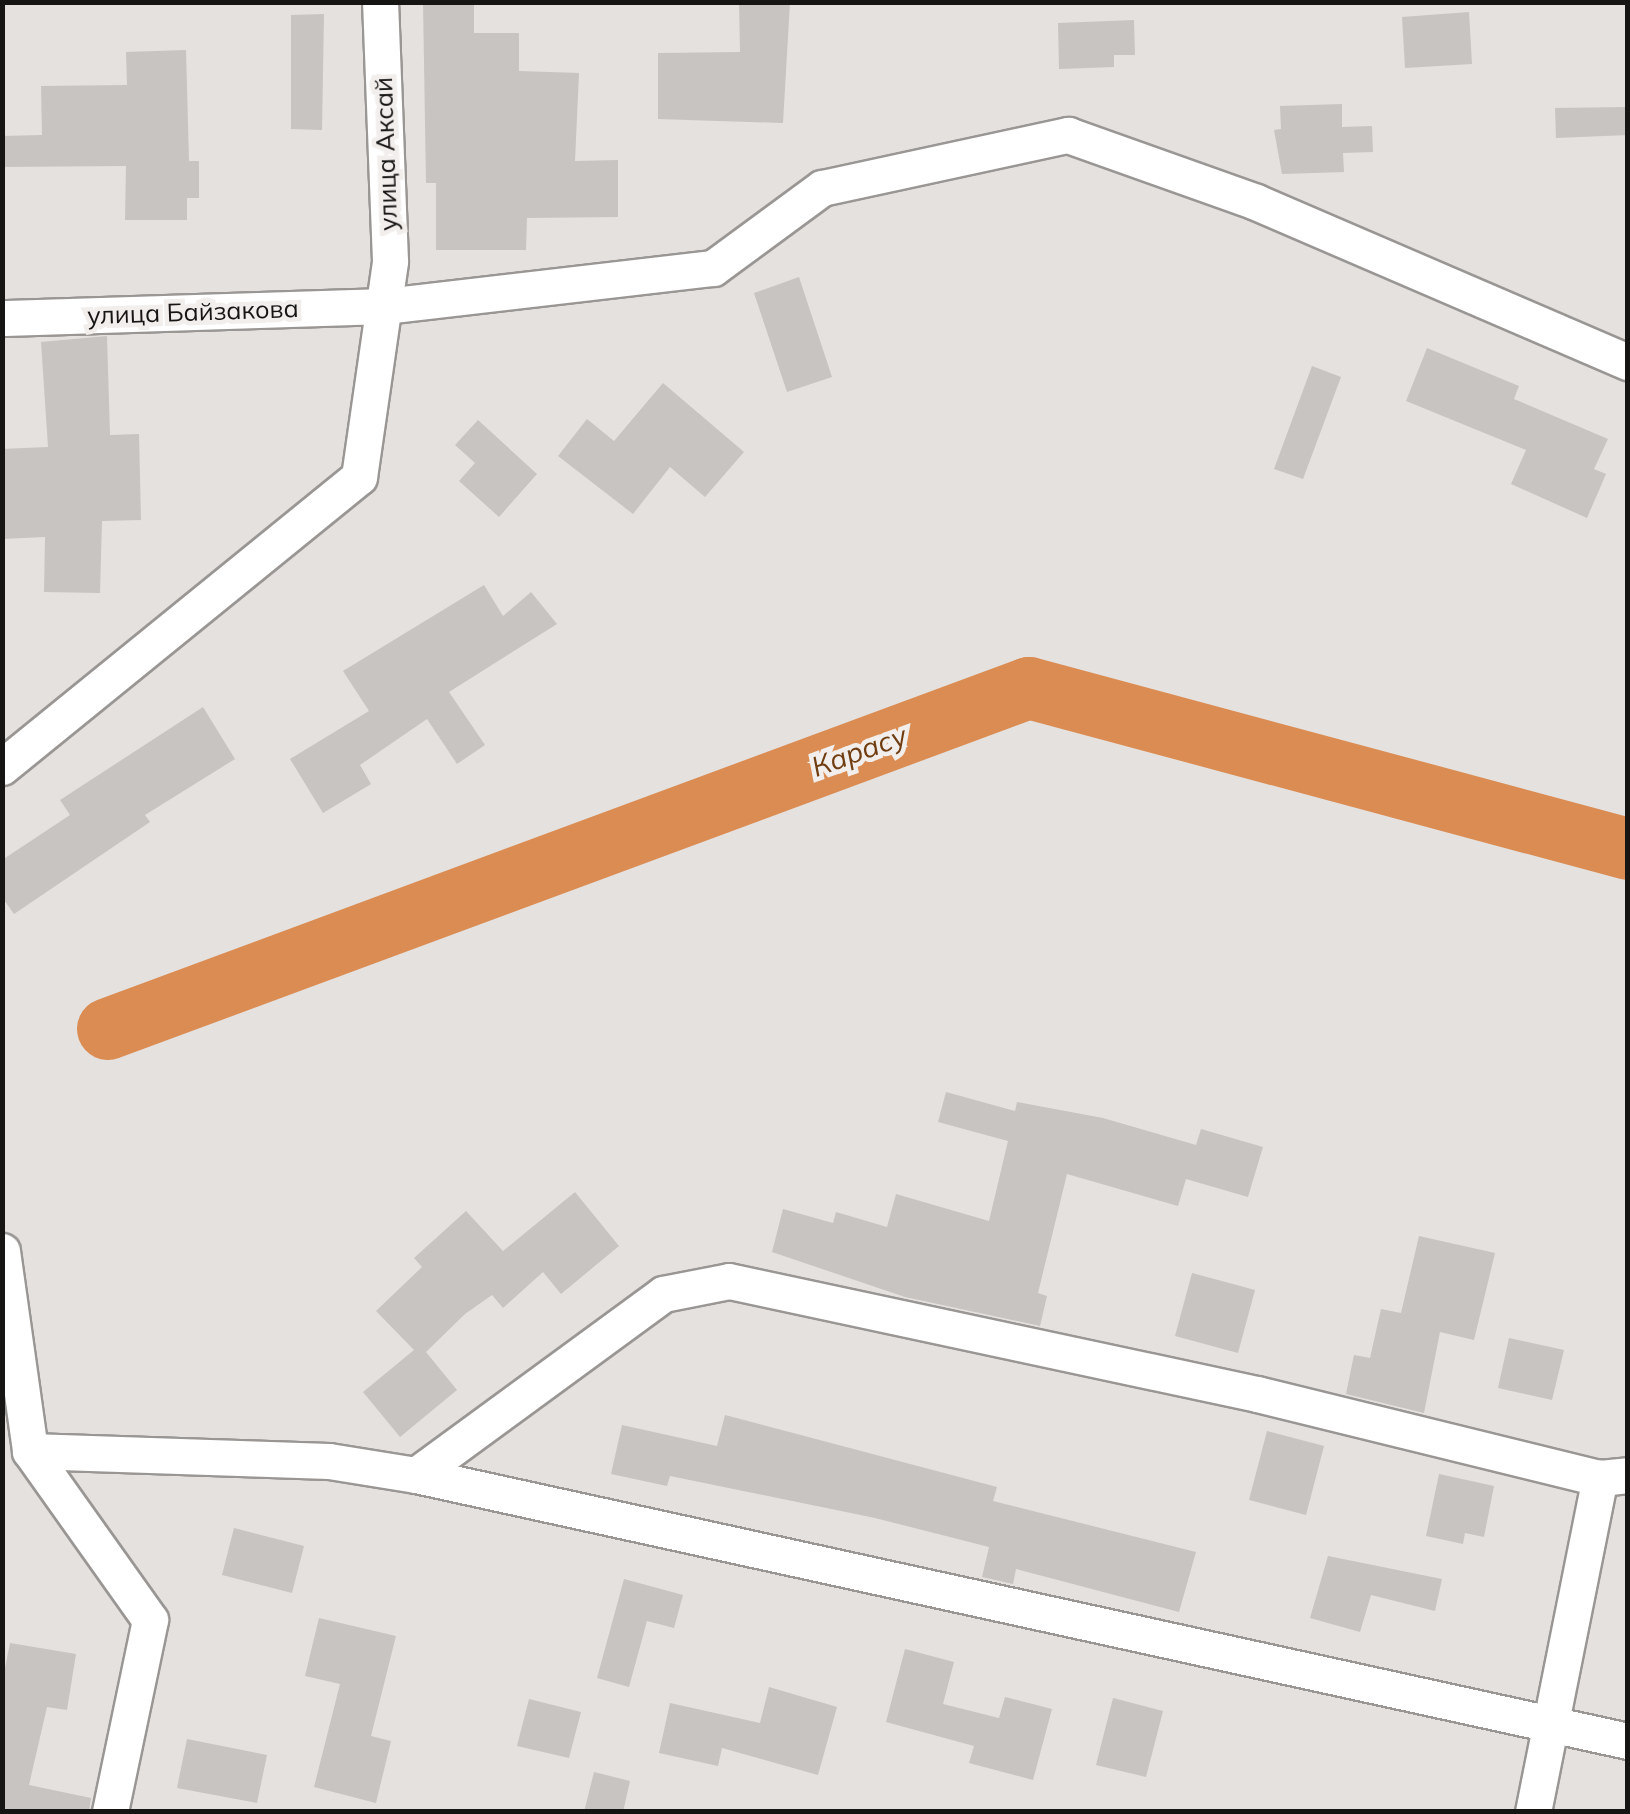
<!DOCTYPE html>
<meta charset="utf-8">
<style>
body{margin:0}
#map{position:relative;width:1630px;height:1814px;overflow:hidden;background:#e4e1df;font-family:Mulish,sans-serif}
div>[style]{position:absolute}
.river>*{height:62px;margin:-31px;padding:0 31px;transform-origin:31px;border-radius:31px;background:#db8c52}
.building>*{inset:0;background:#c7c4c2}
.roads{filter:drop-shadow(2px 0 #999694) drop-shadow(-2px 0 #999694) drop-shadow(0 2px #999694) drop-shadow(0 -2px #999694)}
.street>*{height:35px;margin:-17.5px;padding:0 17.5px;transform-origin:17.5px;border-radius:17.5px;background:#fff}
span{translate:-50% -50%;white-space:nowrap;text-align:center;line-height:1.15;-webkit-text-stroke:9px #f1eeec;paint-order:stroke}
.street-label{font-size:25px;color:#161514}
.water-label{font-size:28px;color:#703d11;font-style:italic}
.frame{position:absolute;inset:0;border:5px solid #161514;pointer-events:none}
</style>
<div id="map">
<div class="river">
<div style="left:108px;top:1029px;width:982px;rotate:-20.32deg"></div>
<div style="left:1029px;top:688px;width:620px;rotate:15.04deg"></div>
</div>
<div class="building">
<div style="clip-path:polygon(423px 2px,474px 2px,474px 33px,519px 33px,519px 71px,579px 73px,575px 161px,618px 160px,618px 217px,527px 218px,526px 250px,436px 250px,436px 183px,426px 183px)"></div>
<div style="clip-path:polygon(739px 2px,790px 2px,783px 123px,658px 119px,658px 53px,740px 52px)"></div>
<div style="clip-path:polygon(1469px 12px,1472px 64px,1405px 68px,1402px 17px)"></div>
<div style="clip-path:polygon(324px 14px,322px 130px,291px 129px,291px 15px)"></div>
<div style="clip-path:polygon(1134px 20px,1135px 55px,1114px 55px,1114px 67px,1059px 69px,1058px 23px)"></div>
<div style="clip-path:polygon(186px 50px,189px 161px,199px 161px,199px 198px,187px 198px,187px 220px,125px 220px,126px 166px,2px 167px,2px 136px,42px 135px,41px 86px,127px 85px,126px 52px)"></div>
<div style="clip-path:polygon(1342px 104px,1342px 127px,1372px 126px,1373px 152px,1343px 153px,1344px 172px,1282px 174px,1274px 130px,1281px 129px,1280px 106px)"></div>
<div style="clip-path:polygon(1628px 107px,1628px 135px,1556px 138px,1555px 108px)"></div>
<div style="clip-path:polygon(799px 277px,832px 377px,787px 392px,754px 293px)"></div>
<div style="clip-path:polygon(107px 336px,110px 435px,139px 434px,141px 520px,102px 521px,100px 593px,44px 592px,45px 537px,2px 539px,2px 449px,48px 447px,41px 342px)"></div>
<div style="clip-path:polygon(1427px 348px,1519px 386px,1514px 399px,1608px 439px,1594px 469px,1606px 474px,1587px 518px,1511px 484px,1526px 450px,1406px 401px)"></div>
<div style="clip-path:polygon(1312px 366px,1341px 377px,1303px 479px,1274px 469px)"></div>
<div style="clip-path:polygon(663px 383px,744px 452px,705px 497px,670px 467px,633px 514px,558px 456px,587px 419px,614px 441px)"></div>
<div style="clip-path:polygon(478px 420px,537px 474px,499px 517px,459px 481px,475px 463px,455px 445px)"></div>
<div style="clip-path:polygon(484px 585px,503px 616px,531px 592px,557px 624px,449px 692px,485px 745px,457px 764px,427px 719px,360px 765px,371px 784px,323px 813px,290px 759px,369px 711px,343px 671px)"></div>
<div style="clip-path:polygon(203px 707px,235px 759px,145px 815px,150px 822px,14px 914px,2px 897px,2px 860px,70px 815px,60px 800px)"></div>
<div style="clip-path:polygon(946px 1092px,1015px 1111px,1017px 1102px,1103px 1118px,1196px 1145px,1201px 1129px,1263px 1147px,1248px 1197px,1186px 1179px,1178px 1206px,1067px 1174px,1038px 1293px,1047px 1296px,1040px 1326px,905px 1297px,772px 1252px,783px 1209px,833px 1223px,836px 1212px,887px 1227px,896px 1194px,989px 1221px,1008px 1141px,938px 1122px)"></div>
<div style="clip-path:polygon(575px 1192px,619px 1246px,561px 1294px,543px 1272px,503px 1308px,492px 1295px,465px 1314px,426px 1352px,457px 1390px,400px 1437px,363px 1392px,414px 1350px,376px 1311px,422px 1267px,414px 1258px,466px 1211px,503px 1251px)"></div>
<div style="clip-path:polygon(1419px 1236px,1495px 1253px,1474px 1340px,1440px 1332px,1424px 1413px,1346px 1394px,1354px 1355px,1370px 1358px,1381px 1309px,1401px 1313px)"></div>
<div style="clip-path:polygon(1192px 1273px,1255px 1290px,1238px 1353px,1175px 1336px)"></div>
<div style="clip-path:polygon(1509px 1338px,1564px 1350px,1552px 1400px,1498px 1388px)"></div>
<div style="clip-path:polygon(725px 1415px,997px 1487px,993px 1501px,1196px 1552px,1179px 1612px,1016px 1569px,1013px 1584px,982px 1577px,989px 1547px,875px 1518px,670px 1476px,667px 1486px,611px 1474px,622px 1425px,717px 1446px)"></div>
<div style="clip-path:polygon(1267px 1431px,1324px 1446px,1306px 1515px,1249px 1500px)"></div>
<div style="clip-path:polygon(1439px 1474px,1494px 1486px,1484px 1537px,1465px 1533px,1463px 1544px,1426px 1536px)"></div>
<div style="clip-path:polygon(234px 1528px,304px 1546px,292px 1593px,222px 1575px)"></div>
<div style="clip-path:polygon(1328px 1556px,1442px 1579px,1435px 1611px,1371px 1595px,1360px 1632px,1310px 1618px)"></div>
<div style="clip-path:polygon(624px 1579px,683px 1595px,674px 1628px,647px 1621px,629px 1687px,597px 1678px)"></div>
<div style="clip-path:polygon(319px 1618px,396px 1636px,371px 1736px,391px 1741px,376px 1803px,314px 1787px,340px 1684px,305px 1676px)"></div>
<div style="clip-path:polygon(10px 1643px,76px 1654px,67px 1710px,47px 1707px,29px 1785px,91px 1798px,89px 1812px,2px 1812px,2px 1683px)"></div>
<div style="clip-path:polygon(905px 1649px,954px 1662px,943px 1704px,999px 1718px,1005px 1697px,1052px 1709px,1033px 1780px,969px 1763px,974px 1746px,886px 1722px)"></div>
<div style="clip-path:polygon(769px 1687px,837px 1707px,818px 1775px,722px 1748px,718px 1766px,659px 1753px,670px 1703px,760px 1723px)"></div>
<div style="clip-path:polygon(1113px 1698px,1163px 1711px,1146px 1777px,1096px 1765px)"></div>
<div style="clip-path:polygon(529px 1699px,581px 1712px,569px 1758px,517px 1746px)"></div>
<div style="clip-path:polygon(187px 1739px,267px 1755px,257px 1803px,177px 1788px)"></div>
<div style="clip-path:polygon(594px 1772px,630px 1781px,623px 1812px,584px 1812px)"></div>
</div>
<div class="roads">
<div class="street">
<div style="left:2px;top:318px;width:382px;rotate:-1.8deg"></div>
<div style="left:384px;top:306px;width:331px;rotate:-6.6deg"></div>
<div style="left:713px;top:268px;width:135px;rotate:-36.3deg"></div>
<div style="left:822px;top:188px;width:252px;rotate:-12.2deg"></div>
<div style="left:1068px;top:135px;width:200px;rotate:19.6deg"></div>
<div style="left:1256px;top:202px;width:405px;rotate:23.3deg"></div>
<div style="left:2px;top:767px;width:460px;rotate:-39.1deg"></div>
<div style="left:359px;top:477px;width:218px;rotate:-81.8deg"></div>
<div style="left:390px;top:261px;width:259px;rotate:-92.2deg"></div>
<div style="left:2px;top:1251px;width:202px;rotate:82deg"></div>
<div style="left:30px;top:1451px;width:207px;rotate:54.6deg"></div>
<div style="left:150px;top:1620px;width:196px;rotate:101.8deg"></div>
<div style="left:30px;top:1451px;width:299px;rotate:1.9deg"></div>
<div style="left:329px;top:1461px;width:88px;rotate:9.1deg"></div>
<div style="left:416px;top:1475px;width:1241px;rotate:12.38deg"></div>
<div style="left:416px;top:1475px;width:306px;rotate:-36.2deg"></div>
<div style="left:663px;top:1294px;width:67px;rotate:-11.1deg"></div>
<div style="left:729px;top:1281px;width:540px;rotate:12.08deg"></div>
<div style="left:1257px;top:1394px;width:353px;rotate:13.8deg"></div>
<div style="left:1600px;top:1478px;width:28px;rotate:-6deg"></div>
<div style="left:1533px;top:1812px;width:341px;rotate:-78.7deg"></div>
</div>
</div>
<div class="street-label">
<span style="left:386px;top:154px;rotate:-92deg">улица Аксай</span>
<span style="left:193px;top:312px;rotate:-2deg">улица Байзакова</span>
</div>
<div class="water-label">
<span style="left:859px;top:751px;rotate:-20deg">Карасу</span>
</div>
<div class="frame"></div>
</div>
